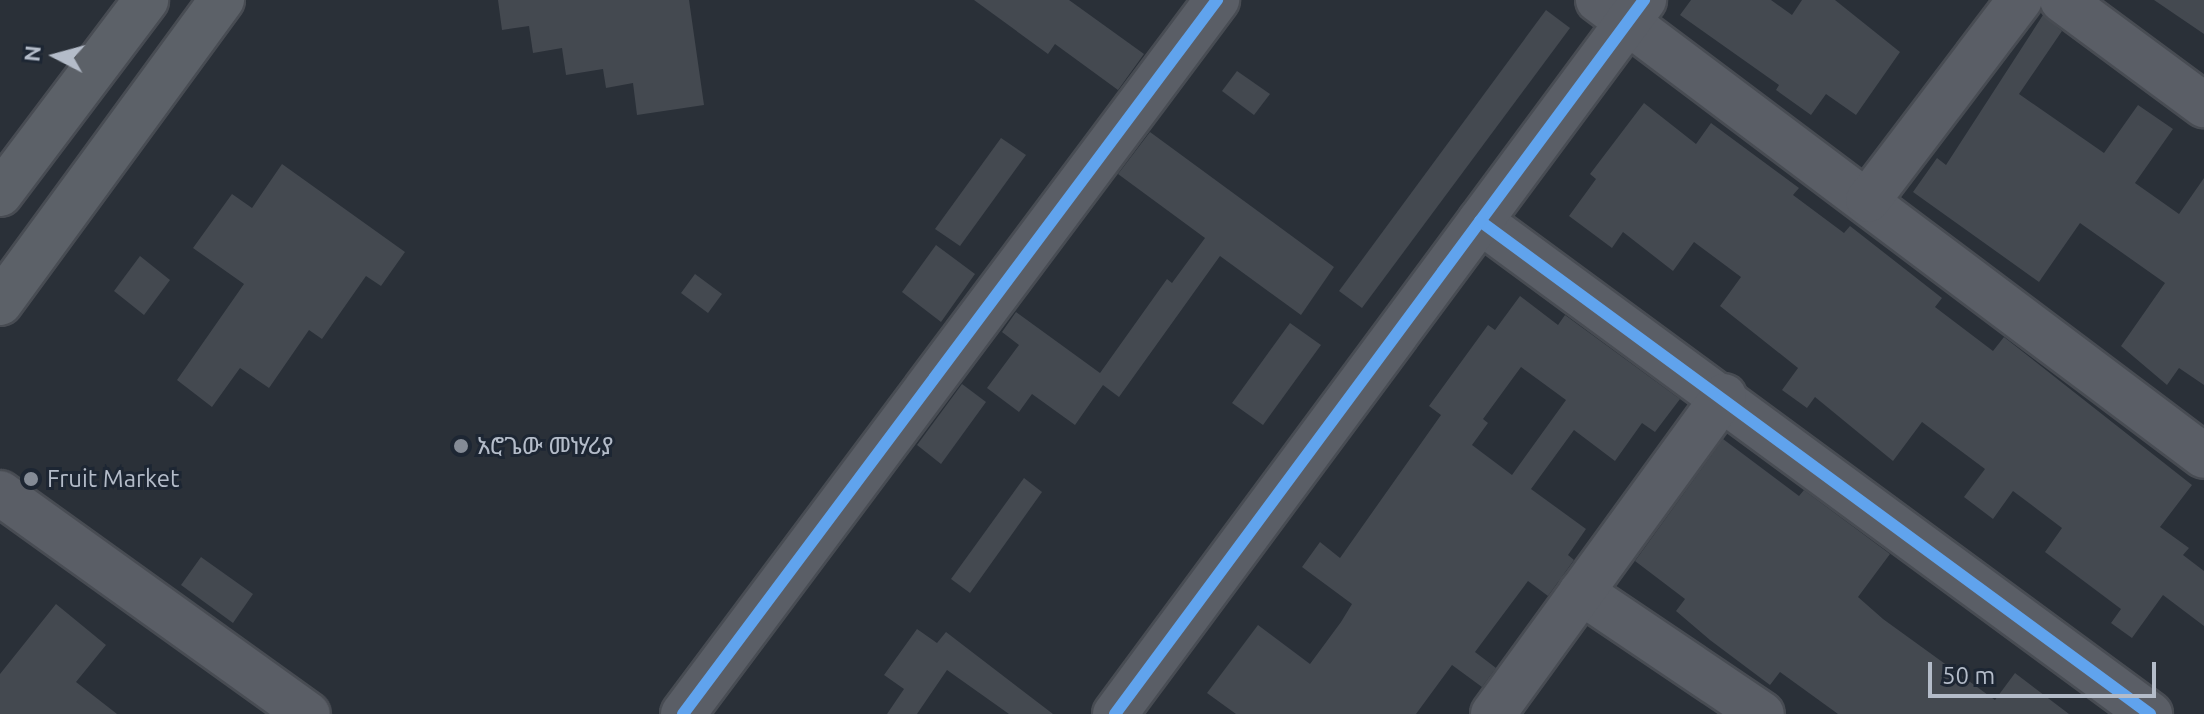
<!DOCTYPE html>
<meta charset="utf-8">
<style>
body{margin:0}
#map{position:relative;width:2204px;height:714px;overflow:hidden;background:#2a3038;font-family:Ubuntu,"Noto Sans Ethiopic",sans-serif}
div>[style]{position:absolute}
.building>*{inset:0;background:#444950}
.roads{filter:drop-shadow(2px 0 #484c53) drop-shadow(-2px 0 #484c53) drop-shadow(0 2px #484c53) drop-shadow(0 -2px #484c53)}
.minor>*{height:44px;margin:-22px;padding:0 22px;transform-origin:22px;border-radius:22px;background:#5a5e66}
.major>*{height:44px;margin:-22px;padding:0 22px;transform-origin:22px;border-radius:22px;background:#5c6168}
.cycleway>*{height:12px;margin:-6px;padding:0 6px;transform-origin:6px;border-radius:6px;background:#60a3ed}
.dots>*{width:22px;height:22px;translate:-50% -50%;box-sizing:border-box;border:4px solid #1d2633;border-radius:50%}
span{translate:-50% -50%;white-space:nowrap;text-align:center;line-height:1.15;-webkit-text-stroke:6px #1d2633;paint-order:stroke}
.poi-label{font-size:24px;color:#b4bcc9}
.left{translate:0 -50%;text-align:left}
.north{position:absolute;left:16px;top:16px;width:80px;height:80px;-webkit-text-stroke:6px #1d2633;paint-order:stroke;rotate:276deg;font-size:22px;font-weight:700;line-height:32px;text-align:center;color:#b4bcc9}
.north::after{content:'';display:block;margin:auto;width:28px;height:36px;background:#b4bcc9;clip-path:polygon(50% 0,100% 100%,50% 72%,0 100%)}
.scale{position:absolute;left:1928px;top:662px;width:228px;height:36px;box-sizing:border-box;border:4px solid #b4bcc9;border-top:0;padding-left:10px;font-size:24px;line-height:28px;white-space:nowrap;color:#b4bcc9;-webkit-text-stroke:6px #1d2633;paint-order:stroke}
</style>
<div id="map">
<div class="building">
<div style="clip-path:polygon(498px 0,689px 0,704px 105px,637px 115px,633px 83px,606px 88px,603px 69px,566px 75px,562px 48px,533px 53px,529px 26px,502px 30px)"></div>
<div style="clip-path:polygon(974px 0,1069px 0,1144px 54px,1118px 90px,1055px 44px,1048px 54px)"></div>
<div style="clip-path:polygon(1691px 0,1771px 0,1792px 15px,1802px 0,1835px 0,1900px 52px,1856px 115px,1826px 94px,1811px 115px,1776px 90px,1779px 85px,1680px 15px)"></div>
<div style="clip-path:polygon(2154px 0,2204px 0,2204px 34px)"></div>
<div style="clip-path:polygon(1546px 10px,1570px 28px,1362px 308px,1339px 291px)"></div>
<div style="clip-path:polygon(2043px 15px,2062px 31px,2019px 94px,2104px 153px,2138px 105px,2173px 129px,2135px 183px,2179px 214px,2204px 178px,2204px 385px,2179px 368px,2167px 385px,2121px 346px,2165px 283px,2080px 223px,2039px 282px,1913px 192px,1937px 158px,1946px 165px)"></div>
<div style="clip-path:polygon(1237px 71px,1270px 94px,1254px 115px,1222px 91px)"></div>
<div style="clip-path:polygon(1644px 103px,1696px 144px,1711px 123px,1799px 188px,1793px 195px,1844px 233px,1850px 226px,1942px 298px,1935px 307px,1993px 351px,2004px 337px,2192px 485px,2160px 527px,2189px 548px,2183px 555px,2204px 571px,2204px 626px,2163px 595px,2132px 638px,2111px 623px,2121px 609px,2045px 552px,2062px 528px,2013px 491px,1993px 519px,1964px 497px,1985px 469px,1922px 422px,1893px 461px,1815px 397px,1807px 408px,1782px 390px,1798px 368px,1720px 306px,1741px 277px,1694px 242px,1673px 271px,1623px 232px,1612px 248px,1569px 216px,1596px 179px,1590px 174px)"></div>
<div style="clip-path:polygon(1150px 132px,1334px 267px,1301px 315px,1220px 256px,1119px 397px,1103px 385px,1075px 425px,1032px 394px,1019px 412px,987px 388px,1019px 345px,1002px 332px,1016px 312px,1100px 373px,1167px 279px,1172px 283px,1205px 238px,1118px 174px)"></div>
<div style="clip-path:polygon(1001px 138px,1026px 155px,960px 246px,935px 229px)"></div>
<div style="clip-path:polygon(282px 164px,405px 252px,381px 286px,366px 276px,322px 339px,309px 330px,269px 388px,240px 368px,212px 407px,177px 380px,244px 284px,193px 248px,232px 194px,252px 208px)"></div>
<div style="clip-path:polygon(936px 245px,975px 274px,941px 322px,902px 292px)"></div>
<div style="clip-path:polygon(140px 256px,170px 280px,144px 315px,114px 291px)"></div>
<div style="clip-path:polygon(695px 274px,722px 294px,708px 313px,681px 293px)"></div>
<div style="clip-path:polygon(evenodd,1520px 296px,1558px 325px,1565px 315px,1680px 399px,1655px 432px,1642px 423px,1615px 461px,1574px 430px,1531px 489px,1586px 529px,1568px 555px,1574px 560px,1548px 596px,1528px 581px,1475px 652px,1496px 668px,1482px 687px,1452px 665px,1416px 714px,1236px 714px,1207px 693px,1258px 625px,1310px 664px,1341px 622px,1352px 604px,1302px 567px,1320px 542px,1340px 558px,1441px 415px,1429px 406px,1488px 325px,1495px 330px,1520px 296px,1521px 367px,1566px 400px,1512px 475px,1472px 445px,1488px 423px,1483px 419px,1521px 367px)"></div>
<div style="clip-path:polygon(1290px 323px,1321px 345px,1263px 425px,1232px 403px)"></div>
<div style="clip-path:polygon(962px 384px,986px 402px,941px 464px,917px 445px)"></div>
<div style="clip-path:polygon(1723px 439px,1799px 496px,1804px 490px,1890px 554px,1858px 597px,1883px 619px,1995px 700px,2015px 673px,2069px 714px,1838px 714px,1780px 672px,1770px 685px,1710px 640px,1676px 611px,1685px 599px,1635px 561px)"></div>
<div style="clip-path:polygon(1024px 478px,1042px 492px,970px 593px,951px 579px)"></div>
<div style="clip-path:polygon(201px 557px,253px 594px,233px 623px,181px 585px)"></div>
<div style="clip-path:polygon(56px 604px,106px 645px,76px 682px,117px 714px,0 714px,0 674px)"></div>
<div style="clip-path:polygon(917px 629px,937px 643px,946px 632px,1053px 714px,1009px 714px,947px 670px,917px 714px,887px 714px,904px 689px,884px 675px)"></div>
</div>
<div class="roads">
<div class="minor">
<div style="left:1598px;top:0;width:758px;rotate:36.96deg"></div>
<div style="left:2062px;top:0;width:177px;rotate:36.5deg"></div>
<div style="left:1868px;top:200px;width:251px;rotate:-52.8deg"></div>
<div style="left:1480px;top:221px;width:832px;rotate:36.35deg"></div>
<div style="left:0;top:493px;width:379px;rotate:35.7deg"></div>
<div style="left:1581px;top:592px;width:218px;rotate:34deg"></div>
<div style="left:683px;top:714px;width:892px;rotate:-53.21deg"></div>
<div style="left:1115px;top:714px;width:889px;rotate:-53.47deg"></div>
<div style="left:1493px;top:714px;width:393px;rotate:-54deg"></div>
</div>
<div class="major">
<div style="left:0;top:194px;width:243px;rotate:-53deg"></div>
<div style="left:0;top:303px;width:376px;rotate:-53.8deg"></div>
</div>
</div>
<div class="cycleway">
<div style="left:1480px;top:221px;width:832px;rotate:36.35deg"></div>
<div style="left:683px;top:714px;width:892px;rotate:-53.21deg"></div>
<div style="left:1115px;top:714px;width:889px;rotate:-53.47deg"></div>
</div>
<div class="dots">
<div style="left:461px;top:446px;background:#848b96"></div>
<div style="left:31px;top:479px;background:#848b96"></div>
</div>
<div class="poi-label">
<span class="left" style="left:477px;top:446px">አሮጌው መነሃሪያ</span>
<span class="left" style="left:47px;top:479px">Fruit Market</span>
</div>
<div class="north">N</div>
<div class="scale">50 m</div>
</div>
